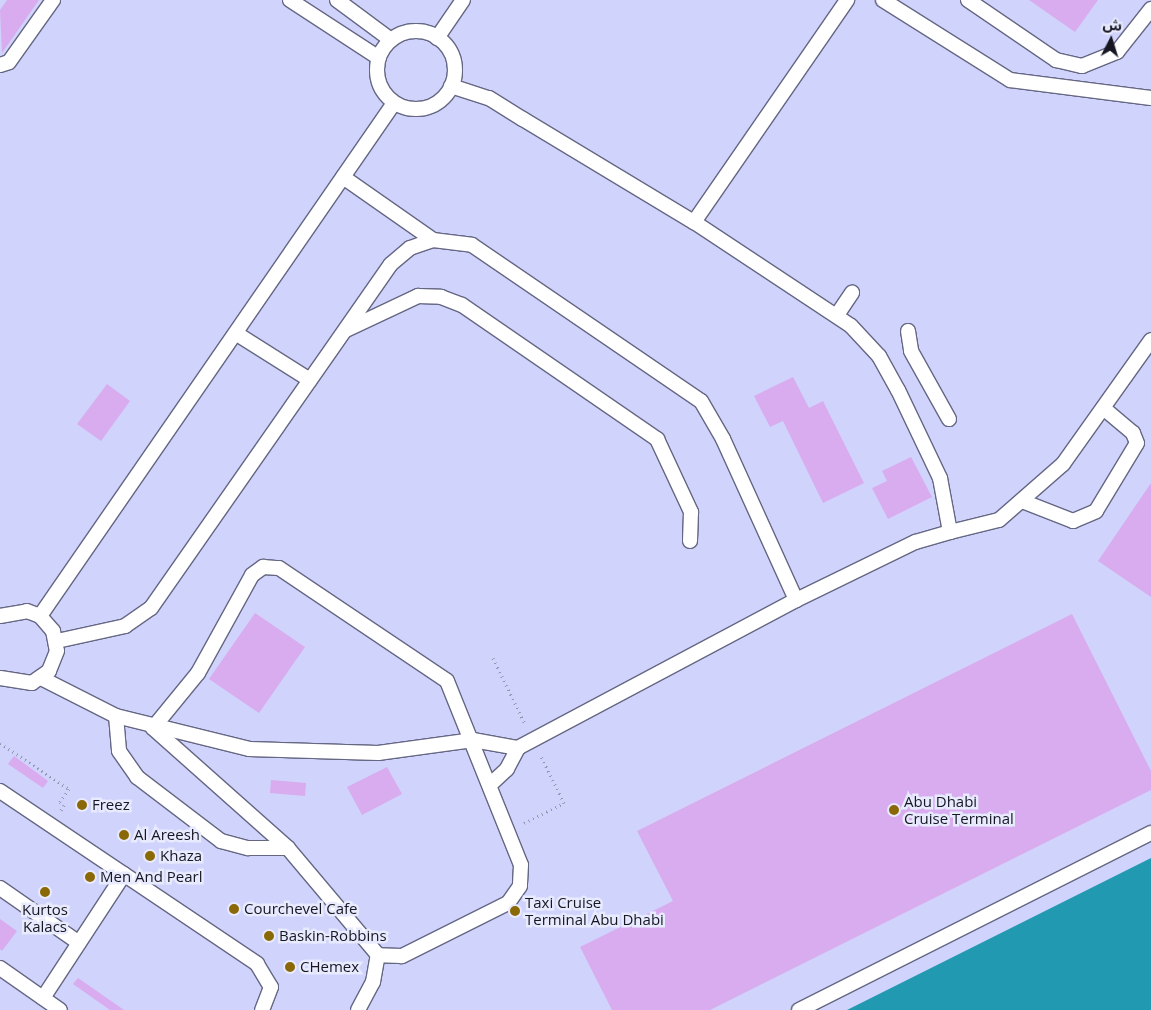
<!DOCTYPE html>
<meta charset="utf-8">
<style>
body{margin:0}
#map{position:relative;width:1151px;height:1010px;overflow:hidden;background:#d8dcfc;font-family:"Open Sans","Noto Sans Arabic",sans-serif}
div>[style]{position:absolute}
.built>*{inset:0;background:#d0d3fb}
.water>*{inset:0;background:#2199b1}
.building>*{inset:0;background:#d8acef}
.path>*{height:3px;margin-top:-1.5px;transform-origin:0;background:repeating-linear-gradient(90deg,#9396af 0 1px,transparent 0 5px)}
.roads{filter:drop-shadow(1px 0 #656783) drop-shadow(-1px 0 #656783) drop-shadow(0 1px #656783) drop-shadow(0 -1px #656783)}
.lane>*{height:14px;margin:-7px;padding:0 7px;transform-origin:7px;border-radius:7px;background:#fff}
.lane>.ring{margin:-7px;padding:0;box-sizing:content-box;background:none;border:14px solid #fff;border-radius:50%}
.dots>*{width:14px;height:14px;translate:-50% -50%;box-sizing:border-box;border:2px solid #e8eafe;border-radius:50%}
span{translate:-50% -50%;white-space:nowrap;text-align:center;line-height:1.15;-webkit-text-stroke:5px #e8eafe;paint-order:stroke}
.poi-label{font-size:15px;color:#171723}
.left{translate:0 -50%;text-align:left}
.north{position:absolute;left:1086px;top:15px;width:50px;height:50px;-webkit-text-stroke:4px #e8eafe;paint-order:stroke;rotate:5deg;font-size:14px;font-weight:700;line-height:20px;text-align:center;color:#171723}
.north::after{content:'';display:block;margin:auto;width:18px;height:22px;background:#171723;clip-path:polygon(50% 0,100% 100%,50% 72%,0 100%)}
</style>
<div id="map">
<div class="built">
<div style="clip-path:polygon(0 0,1151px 0,1151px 858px,847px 1010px,0 1010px)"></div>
</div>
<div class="water">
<div style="clip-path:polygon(1151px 858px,1151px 1010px,847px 1010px)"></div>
</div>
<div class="building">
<div style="clip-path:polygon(7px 0,39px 0,2px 53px,0 10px)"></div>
<div style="clip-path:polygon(1029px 0,1098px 0,1075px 32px)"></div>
<div style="clip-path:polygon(793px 377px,809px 408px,823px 401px,864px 483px,823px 503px,783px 421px,770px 427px,754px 396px)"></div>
<div style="clip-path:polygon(107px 384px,130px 401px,101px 441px,77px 424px)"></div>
<div style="clip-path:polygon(911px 457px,932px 497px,888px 519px,872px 488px,887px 481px,882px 471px)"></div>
<div style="clip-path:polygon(1151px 483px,1151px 597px,1098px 561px)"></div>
<div style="clip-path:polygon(255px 613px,305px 647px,259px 713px,209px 679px)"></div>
<div style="clip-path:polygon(1072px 614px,1151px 771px,1151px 790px,710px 1010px,612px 1010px,580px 947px,673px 901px,637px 831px)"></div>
<div style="clip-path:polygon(14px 756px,48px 781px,43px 788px,8px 764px)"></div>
<div style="clip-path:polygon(387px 767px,402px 794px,362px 815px,347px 787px)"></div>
<div style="clip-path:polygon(271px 780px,306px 783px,305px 796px,270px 793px)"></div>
<div style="clip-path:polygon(0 919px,17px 931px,2px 951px,0 949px)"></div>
<div style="clip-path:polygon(78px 978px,124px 1010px,110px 1010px,73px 984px)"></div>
</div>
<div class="path">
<div style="left:493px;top:658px;width:73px;rotate:64.1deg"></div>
<div style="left:0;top:743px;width:83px;rotate:33.7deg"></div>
<div style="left:69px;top:789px;width:16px;rotate:125deg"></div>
<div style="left:60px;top:802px;width:5px;rotate:37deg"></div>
<div style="left:64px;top:805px;width:6px;rotate:121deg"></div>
<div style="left:524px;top:823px;width:45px;rotate:-26.6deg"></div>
<div style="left:564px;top:803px;width:52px;rotate:-116.1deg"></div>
</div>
<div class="roads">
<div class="lane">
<div style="left:290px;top:0;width:106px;rotate:33.1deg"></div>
<div style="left:337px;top:0;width:67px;rotate:36.5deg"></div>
<div style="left:883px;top:0;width:150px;rotate:32.2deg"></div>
<div style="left:1010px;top:80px;width:142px;rotate:7.3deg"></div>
<div style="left:968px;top:0;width:107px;rotate:34.3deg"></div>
<div style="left:1056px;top:60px;width:27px;rotate:13deg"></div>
<div style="left:1082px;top:66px;width:38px;rotate:-22deg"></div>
<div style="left:1117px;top:52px;width:55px;rotate:-51.7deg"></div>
<div class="ring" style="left:377px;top:31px;width:64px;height:64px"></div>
<div style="left:437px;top:38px;width:46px;rotate:-55.6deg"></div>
<div style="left:0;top:65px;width:9px;rotate:-18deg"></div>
<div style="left:9px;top:62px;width:76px;rotate:-54.6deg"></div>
<div style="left:451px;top:86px;width:40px;rotate:18deg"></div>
<div style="left:489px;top:98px;width:40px;rotate:32deg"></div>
<div style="left:523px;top:119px;width:200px;rotate:31.1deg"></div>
<div style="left:694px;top:222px;width:188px;rotate:33.5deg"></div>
<div style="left:851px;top:326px;width:41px;rotate:47deg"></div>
<div style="left:879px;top:356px;width:39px;rotate:61deg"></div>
<div style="left:898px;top:390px;width:98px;rotate:64.5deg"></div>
<div style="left:940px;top:478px;width:55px;rotate:79.5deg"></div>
<div style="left:950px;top:532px;width:36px;rotate:164deg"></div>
<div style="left:915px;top:542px;width:132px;rotate:154deg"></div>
<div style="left:796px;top:600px;width:315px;rotate:152deg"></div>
<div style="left:518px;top:748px;width:24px;rotate:118deg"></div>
<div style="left:507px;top:769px;width:23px;rotate:137deg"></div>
<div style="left:343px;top:177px;width:110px;rotate:35deg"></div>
<div style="left:694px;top:222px;width:270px;rotate:-55.4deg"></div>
<div style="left:837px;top:315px;width:27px;rotate:-56deg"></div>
<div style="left:346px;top:330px;width:80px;rotate:-25.3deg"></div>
<div style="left:418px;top:296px;width:23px;rotate:2deg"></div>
<div style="left:441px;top:297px;width:22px;rotate:21deg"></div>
<div style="left:462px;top:305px;width:237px;rotate:34.5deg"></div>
<div style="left:657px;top:439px;width:81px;rotate:65deg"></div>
<div style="left:691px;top:512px;width:29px;rotate:92deg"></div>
<div style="left:908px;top:331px;width:20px;rotate:81deg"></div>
<div style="left:911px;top:351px;width:78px;rotate:60.8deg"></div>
<div style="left:237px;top:334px;width:86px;rotate:32.2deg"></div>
<div style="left:1022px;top:501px;width:55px;rotate:21.4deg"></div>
<div style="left:1073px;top:521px;width:25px;rotate:-23deg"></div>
<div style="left:1096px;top:511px;width:79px;rotate:-58.9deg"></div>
<div style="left:1137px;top:443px;width:11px;rotate:-112deg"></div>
<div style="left:1133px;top:433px;width:39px;rotate:-140deg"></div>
<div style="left:950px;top:532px;width:50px;rotate:-13.8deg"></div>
<div style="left:999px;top:520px;width:85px;rotate:-41.2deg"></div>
<div style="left:1063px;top:464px;width:152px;rotate:-54.6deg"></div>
<div style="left:263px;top:567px;width:16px;rotate:4deg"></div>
<div style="left:279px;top:568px;width:202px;rotate:33.9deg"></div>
<div style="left:447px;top:681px;width:198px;rotate:68.1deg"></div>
<div style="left:521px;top:865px;width:21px;rotate:93deg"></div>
<div style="left:520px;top:886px;width:21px;rotate:125deg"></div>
<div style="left:508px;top:903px;width:119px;rotate:153.4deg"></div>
<div style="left:402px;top:956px;width:24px;rotate:-178deg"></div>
<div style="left:378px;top:955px;width:140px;rotate:-130.1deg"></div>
<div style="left:288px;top:848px;width:181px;rotate:-138.4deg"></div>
<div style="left:153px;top:728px;width:71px;rotate:-50.7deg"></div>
<div style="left:198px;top:673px;width:112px;rotate:-61.1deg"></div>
<div style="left:252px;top:575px;width:14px;rotate:-36deg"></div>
<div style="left:0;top:616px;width:27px;rotate:-10deg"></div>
<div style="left:27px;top:611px;width:14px;rotate:21deg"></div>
<div style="left:40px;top:616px;width:20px;rotate:49deg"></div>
<div style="left:53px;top:631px;width:20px;rotate:79deg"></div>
<div style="left:57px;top:651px;width:22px;rotate:112deg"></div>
<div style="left:49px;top:671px;width:21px;rotate:145deg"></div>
<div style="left:32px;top:683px;width:32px;rotate:-171deg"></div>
<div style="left:40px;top:616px;width:623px;rotate:-55.39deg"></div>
<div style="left:57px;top:641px;width:70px;rotate:-12.4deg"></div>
<div style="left:125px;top:626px;width:32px;rotate:-35deg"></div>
<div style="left:151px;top:608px;width:419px;rotate:-55.1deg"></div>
<div style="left:391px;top:264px;width:25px;rotate:-40deg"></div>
<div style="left:410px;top:248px;width:24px;rotate:-19deg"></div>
<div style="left:433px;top:240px;width:39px;rotate:7deg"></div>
<div style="left:472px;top:245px;width:277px;rotate:34.3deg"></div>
<div style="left:701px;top:401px;width:44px;rotate:59.9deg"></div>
<div style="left:723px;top:439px;width:177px;rotate:65.6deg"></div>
<div style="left:41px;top:678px;width:84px;rotate:26.9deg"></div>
<div style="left:116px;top:716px;width:137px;rotate:13.9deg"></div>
<div style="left:249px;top:749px;width:129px;rotate:1.8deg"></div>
<div style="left:378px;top:753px;width:96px;rotate:-7.8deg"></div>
<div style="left:473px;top:740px;width:46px;rotate:10.1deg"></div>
<div style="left:116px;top:716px;width:35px;rotate:85deg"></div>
<div style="left:119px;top:751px;width:32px;rotate:55deg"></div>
<div style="left:137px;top:777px;width:106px;rotate:37.3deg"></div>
<div style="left:221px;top:841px;width:28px;rotate:15deg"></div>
<div style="left:248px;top:848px;width:40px"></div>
<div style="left:0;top:791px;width:310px;rotate:33.9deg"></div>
<div style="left:257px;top:964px;width:27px;rotate:59deg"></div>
<div style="left:271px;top:987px;width:25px;rotate:111deg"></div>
<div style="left:0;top:888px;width:96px;rotate:34.8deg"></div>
<div style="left:0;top:968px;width:73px;rotate:35deg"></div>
<div style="left:43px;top:998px;width:148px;rotate:-56.8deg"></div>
<div style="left:358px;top:1010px;width:32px;rotate:-62deg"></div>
<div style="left:373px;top:982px;width:27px;rotate:-80deg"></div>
<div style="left:799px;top:1010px;width:394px;rotate:-26.7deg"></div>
</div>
</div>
<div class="dots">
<div style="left:82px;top:805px;background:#896805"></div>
<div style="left:894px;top:810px;background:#896805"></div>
<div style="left:124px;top:835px;background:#896805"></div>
<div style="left:150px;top:856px;background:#896805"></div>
<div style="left:90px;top:877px;background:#896805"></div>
<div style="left:45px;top:892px;background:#896805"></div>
<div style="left:234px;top:909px;background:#896805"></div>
<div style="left:515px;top:911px;background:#896805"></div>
<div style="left:269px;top:936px;background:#896805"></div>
<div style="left:290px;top:967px;background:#896805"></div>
</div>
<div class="poi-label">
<span class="left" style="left:904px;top:810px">Abu Dhabi<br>Cruise Terminal</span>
<span class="left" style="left:92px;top:805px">Freez</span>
<span class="left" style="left:134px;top:835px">Al Areesh</span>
<span class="left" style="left:160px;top:856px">Khaza</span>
<span class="left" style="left:100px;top:877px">Men And Pearl</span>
<span class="left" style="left:525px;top:911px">Taxi Cruise<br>Terminal Abu Dhabi</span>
<span style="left:45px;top:918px">Kurtos<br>Kalacs</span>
<span class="left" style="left:244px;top:909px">Courchevel Cafe</span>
<span class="left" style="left:279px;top:936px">Baskin-Robbins</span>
<span class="left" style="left:300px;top:967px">CHemex</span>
</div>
<div class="north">ش</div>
</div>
